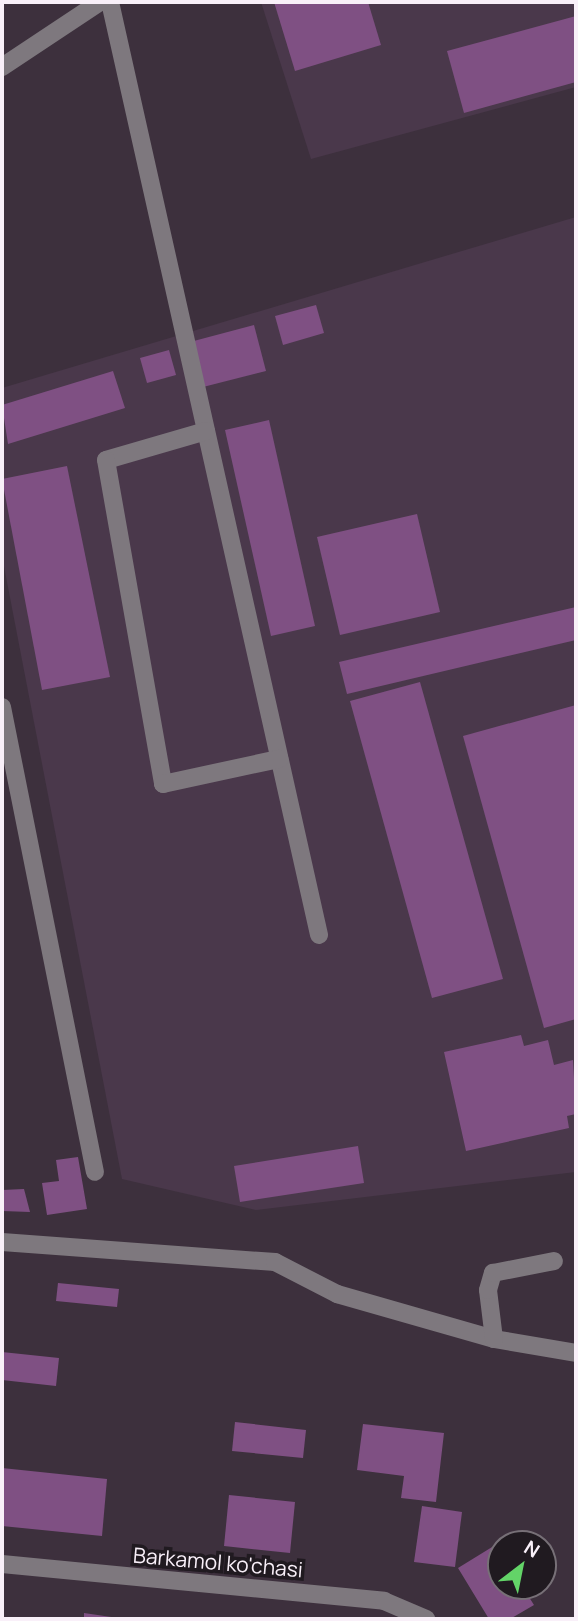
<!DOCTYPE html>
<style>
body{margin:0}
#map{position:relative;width:578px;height:1621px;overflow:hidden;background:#3d303d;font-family:Manrope,sans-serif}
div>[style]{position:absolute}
.built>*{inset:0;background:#4a384b}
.building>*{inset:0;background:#7f5083}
.minor>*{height:18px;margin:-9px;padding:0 9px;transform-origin:9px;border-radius:9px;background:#7e787e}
span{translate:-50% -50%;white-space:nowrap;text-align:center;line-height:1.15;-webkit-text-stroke:7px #201a20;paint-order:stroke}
.street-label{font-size:21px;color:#f9f0f9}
.frame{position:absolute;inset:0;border:4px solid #f9f0f9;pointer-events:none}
.north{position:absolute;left:487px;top:1530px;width:70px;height:70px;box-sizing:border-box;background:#201a20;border:2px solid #777077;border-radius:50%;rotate:32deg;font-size:19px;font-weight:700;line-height:28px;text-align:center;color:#f9f0f9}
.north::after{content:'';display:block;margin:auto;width:24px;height:32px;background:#63d468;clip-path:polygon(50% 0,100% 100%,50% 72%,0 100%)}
</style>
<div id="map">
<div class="built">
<div style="clip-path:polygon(261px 2px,576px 2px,576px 87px,311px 159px)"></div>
<div style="clip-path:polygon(576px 217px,576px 1172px,256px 1210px,122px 1179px,2px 556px,2px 388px)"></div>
</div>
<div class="building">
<div style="clip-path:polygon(274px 2px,368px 2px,381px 45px,295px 71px)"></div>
<div style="clip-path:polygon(576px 16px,576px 82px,464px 113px,447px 51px)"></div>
<div style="clip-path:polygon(316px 305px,324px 333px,283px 345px,275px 316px)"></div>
<div style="clip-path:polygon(254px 325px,266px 371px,203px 387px,190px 342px)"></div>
<div style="clip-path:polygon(169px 350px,176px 375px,147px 383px,140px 358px)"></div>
<div style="clip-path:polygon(113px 371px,125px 408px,8px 444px,2px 405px)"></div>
<div style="clip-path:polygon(269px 420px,315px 626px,271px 636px,225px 430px)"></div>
<div style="clip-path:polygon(67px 466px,110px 677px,42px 690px,2px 479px)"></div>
<div style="clip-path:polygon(417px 514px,440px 612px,340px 635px,317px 537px)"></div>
<div style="clip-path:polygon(576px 607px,576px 640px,347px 694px,339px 662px)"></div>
<div style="clip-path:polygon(420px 682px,503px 979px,432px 998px,350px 701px)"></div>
<div style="clip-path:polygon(576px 705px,576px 1019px,544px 1028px,463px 736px)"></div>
<div style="clip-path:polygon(521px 1035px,524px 1046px,548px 1040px,554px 1065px,573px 1060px,576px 1114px,567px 1116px,569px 1128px,466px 1151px,444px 1052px)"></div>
<div style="clip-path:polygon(358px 1146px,364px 1183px,240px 1202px,234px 1166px)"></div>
<div style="clip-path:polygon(78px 1157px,87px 1209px,47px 1215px,42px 1183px,59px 1181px,56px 1160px)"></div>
<div style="clip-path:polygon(24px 1189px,30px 1212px,2px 1211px,2px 1190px)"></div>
<div style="clip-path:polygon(58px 1283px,119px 1289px,117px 1307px,56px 1301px)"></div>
<div style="clip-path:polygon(2px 1352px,59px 1358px,56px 1386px,2px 1380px)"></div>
<div style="clip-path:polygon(235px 1422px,306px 1430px,303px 1458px,232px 1451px)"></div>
<div style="clip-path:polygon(363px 1424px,444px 1433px,436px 1502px,401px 1498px,404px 1476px,357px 1470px)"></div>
<div style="clip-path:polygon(2px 1468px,107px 1479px,102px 1536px,2px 1526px)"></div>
<div style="clip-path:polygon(229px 1495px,295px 1502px,290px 1553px,224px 1546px)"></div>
<div style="clip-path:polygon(422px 1506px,462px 1512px,455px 1567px,414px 1562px)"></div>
<div style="clip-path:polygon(497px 1544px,501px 1586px,522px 1586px,534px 1605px,510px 1619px,489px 1619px,458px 1568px)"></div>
<div style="clip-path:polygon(84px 1613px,118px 1618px,118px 1619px,84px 1619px)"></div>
</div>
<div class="minor">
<div style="left:110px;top:2px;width:956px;rotate:77.37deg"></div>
<div style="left:2px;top:67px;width:118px;rotate:-33.6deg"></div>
<div style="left:206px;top:431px;width:104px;rotate:163.8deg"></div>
<div style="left:106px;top:460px;width:329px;rotate:80deg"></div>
<div style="left:163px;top:784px;width:119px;rotate:-12.2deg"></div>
<div style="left:2px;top:707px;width:474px;rotate:78.7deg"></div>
<div style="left:2px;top:1242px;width:274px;rotate:4.2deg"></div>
<div style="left:275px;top:1262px;width:70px;rotate:27.3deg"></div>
<div style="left:337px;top:1294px;width:163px;rotate:16deg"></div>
<div style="left:494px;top:1339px;width:83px;rotate:9.7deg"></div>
<div style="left:494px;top:1339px;width:49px;rotate:-97deg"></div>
<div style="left:488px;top:1290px;width:18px;rotate:-74deg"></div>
<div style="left:493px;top:1273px;width:62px;rotate:-11.1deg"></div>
<div style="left:2px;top:1564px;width:384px;rotate:5.5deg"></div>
<div style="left:384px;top:1601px;width:46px;rotate:23.2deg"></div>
</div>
<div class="street-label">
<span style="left:218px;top:1562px;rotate:5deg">Barkamol ko'chasi</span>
</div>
<div class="frame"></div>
<div class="north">N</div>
</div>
